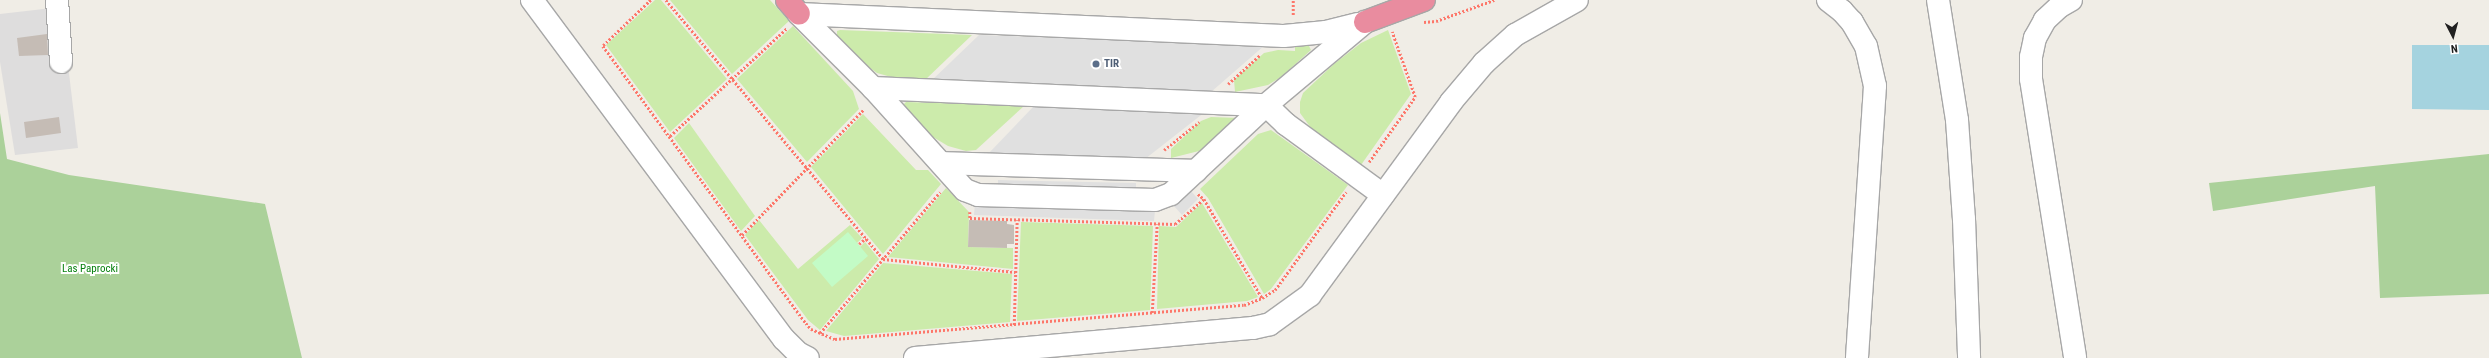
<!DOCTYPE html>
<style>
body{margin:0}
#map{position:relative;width:2489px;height:358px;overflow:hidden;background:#f0ede6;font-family:"Roboto Condensed",sans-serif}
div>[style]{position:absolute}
.residential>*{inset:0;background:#dedddd}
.grass>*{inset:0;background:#ccebab}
.forest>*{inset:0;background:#abd19a}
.park>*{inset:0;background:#c3fbc6}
.parking>*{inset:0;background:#e0e0e0}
.water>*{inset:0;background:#a5d3df}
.building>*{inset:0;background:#c5bcb5}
.path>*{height:2.5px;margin-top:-1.25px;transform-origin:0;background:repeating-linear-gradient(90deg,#fd776a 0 2px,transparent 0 4px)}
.roads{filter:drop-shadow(1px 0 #a7a7a7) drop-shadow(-1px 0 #a7a7a7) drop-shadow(0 1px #a7a7a7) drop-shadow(0 -1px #a7a7a7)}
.minor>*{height:22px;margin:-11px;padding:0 11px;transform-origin:11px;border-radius:11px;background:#fff}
.highway>*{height:22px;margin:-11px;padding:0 11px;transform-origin:11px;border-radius:11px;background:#e98c9f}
.dots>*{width:11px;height:11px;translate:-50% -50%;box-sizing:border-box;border:2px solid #fff;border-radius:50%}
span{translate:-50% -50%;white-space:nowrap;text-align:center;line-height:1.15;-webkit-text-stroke:4px #fff;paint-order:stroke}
.service-label{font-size:11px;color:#4e5e75;font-weight:700}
.left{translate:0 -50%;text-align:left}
.park-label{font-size:11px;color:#098211}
.north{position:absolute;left:2433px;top:16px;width:40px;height:40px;-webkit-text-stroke:3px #fff;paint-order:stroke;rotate:174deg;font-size:11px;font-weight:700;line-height:16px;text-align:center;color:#202020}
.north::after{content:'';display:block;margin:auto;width:14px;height:18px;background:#202020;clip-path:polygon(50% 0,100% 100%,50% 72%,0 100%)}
</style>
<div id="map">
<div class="residential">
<div style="clip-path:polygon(61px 7px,78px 148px,15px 155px,0 62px,0 14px)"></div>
</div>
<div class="grass">
<div style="clip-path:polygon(655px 0,661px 0,727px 79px,670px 132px,606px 45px)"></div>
<div style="clip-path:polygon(670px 0,770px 0,789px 21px,732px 74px)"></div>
<div style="clip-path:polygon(793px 26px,853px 91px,859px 109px,807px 162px,737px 79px)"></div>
<div style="clip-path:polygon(840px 30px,972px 35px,924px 81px,902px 80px,877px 73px,866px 65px,837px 36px,837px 31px)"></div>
<div style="clip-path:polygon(1388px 30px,1411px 94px,1361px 165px,1311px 128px,1300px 113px,1300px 102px,1303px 93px,1334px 64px,1361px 43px)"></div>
<div style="clip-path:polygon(1295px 46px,1309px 46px,1311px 50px,1281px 77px,1268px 85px,1235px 92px,1234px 80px,1264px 53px,1278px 50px,1295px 51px)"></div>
<div style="clip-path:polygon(906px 102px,1024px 106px,976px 150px,966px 151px,948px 146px,933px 137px,903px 105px)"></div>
<div style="clip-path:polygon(863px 114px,916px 170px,928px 170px,941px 184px,883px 254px,811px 167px)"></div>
<div style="clip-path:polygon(1211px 117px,1239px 118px,1208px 146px,1199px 151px,1171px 158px,1171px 149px,1201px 121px)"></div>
<div style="clip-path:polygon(689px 123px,755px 216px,741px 231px,674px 138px)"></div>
<div style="clip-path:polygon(1271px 130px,1348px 185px,1271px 289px,1264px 294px,1208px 198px,1200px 189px,1258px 134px)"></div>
<div style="clip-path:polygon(946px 188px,969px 212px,968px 247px,1013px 248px,1013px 269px,888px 257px)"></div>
<div style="clip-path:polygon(1202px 203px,1258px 297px,1247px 301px,1157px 309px,1159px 226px,1176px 227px)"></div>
<div style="clip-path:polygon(759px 220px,798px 269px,850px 225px,862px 238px,857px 243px,848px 232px,868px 256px,860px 247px,865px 242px,879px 259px,820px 330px,808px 320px,745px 235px)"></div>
<div style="clip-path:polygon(1021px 222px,1153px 226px,1150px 310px,1017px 321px)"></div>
<div style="clip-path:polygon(883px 263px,1012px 274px,1010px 322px,844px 336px,826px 331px)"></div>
</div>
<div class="forest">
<div style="clip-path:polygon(0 113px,7px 159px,69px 175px,265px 204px,302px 358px,0 358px)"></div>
<div style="clip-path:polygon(2489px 154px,2489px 294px,2380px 298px,2375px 186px,2213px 211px,2209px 183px)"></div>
</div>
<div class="park">
<div style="clip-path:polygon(848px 232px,868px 256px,832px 287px,812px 263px)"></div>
</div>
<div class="parking">
<div style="clip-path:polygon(979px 35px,1265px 45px,1211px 92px,929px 83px)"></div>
<div style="clip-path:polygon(1034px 106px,1205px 112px,1145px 159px,988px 154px)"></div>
<div style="clip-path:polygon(998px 180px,1136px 183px,1136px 195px,998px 191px)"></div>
<div style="clip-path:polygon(1191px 191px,1198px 199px,1182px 215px,1174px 206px)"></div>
<div style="clip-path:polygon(975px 204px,1155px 210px,1154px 221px,974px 215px)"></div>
</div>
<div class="water">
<div style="clip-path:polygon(2412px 45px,2489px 45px,2489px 110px,2412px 109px)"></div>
</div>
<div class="building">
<div style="clip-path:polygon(47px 34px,48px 55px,19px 56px,17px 38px)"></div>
<div style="clip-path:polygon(59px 117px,61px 133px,26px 138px,24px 122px)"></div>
<div style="clip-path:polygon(969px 220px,1007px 221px,1007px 224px,1014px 225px,1014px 244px,1007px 244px,1007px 248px,968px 247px)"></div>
</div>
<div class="path">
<div style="left:651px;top:0;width:66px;rotate:136.2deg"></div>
<div style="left:603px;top:46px;width:343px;rotate:53.8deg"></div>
<div style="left:806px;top:323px;width:8px;rotate:50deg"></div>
<div style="left:811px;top:329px;width:26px;rotate:23deg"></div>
<div style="left:835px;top:339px;width:410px;rotate:-4.8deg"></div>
<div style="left:1244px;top:305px;width:19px;rotate:-21deg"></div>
<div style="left:1262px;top:298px;width:15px;rotate:-32deg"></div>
<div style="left:1275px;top:290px;width:121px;rotate:-54.1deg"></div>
<div style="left:666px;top:0;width:338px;rotate:50deg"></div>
<div style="left:883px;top:259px;width:133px;rotate:5.6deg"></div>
<div style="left:1293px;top:15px;width:15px;rotate:-90deg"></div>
<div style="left:1424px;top:22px;width:12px;rotate:-5deg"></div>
<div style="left:1436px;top:21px;width:62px;rotate:-19.9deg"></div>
<div style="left:1228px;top:84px;width:43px;rotate:-42.2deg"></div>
<div style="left:670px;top:136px;width:159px;rotate:-42.7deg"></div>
<div style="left:1164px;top:150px;width:45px;rotate:-38.7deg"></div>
<div style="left:1369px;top:162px;width:80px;rotate:-54.7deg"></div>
<div style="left:1415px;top:97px;width:69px;rotate:-109.5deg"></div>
<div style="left:1198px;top:194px;width:8px;rotate:40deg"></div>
<div style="left:970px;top:212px;width:6px;rotate:90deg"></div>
<div style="left:970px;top:218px;width:205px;rotate:1.7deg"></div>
<div style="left:1175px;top:224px;width:38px;rotate:-41deg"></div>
<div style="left:1204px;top:199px;width:115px;rotate:59.6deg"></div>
<div style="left:742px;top:235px;width:175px;rotate:-45.9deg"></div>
<div style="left:859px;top:244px;width:9px;rotate:-41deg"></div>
<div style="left:1152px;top:313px;width:89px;rotate:-86.8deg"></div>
<div style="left:1014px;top:325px;width:105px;rotate:-88.4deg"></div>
<div style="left:820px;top:333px;width:185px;rotate:-49.6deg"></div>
</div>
<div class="roads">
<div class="minor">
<div style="left:57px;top:0;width:62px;rotate:86.3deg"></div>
<div style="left:532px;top:0;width:422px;rotate:53.4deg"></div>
<div style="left:784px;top:339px;width:20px;rotate:45deg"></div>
<div style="left:798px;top:353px;width:11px;rotate:27deg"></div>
<div style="left:1828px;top:0;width:18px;rotate:38deg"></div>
<div style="left:1842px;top:11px;width:15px;rotate:48deg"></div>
<div style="left:1852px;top:22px;width:28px;rotate:60deg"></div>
<div style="left:1866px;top:46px;width:41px;rotate:77.3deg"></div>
<div style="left:1875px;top:86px;width:273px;rotate:93.8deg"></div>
<div style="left:1938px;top:0;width:121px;rotate:81deg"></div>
<div style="left:1957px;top:120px;width:99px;rotate:86deg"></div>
<div style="left:1964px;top:219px;width:139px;rotate:87.9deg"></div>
<div style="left:2071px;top:0;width:13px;rotate:151deg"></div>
<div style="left:2060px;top:6px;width:21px;rotate:137deg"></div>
<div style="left:2045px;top:20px;width:21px;rotate:119deg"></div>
<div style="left:2035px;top:38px;width:19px;rotate:102deg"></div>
<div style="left:2031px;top:57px;width:22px;rotate:90deg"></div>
<div style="left:2031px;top:79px;width:282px;rotate:81deg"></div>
<div style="left:799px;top:14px;width:105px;rotate:45deg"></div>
<div style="left:873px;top:88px;width:137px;rotate:48deg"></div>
<div style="left:965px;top:190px;width:14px;rotate:21deg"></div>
<div style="left:978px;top:195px;width:177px;rotate:1.6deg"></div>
<div style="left:1155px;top:200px;width:17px;rotate:-21deg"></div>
<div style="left:1171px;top:194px;width:130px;rotate:-43.1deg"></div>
<div style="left:1266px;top:105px;width:129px;rotate:-40deg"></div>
<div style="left:799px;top:14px;width:485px;rotate:2.6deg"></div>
<div style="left:1284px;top:36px;width:42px;rotate:-5.4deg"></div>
<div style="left:1326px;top:32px;width:33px;rotate:-14deg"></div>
<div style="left:873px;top:88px;width:393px;rotate:2.5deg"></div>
<div style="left:1266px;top:105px;width:28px;rotate:44deg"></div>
<div style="left:1286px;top:124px;width:120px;rotate:36.2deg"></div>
<div style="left:942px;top:163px;width:254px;rotate:1.8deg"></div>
<div style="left:915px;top:358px;width:339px;rotate:-5.1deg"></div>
<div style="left:1253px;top:328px;width:17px;rotate:-13deg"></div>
<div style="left:1270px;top:324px;width:49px;rotate:-35.9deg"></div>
<div style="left:1310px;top:295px;width:239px;rotate:-53.8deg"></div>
<div style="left:1451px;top:102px;width:51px;rotate:-49.8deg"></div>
<div style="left:1484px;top:63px;width:42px;rotate:-42.1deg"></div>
<div style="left:1515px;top:35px;width:71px;rotate:-29.4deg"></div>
</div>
<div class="highway">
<div style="left:787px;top:0;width:18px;rotate:49deg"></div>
<div style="left:1365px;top:22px;width:63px;rotate:-20.4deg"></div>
</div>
</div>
<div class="dots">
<div style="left:1096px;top:64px;background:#5c6f8a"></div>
</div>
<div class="service-label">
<span class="left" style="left:1104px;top:64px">TIR</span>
</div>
<div class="park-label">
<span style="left:90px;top:269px">Las Paprocki</span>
</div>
<div class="north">N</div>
</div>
